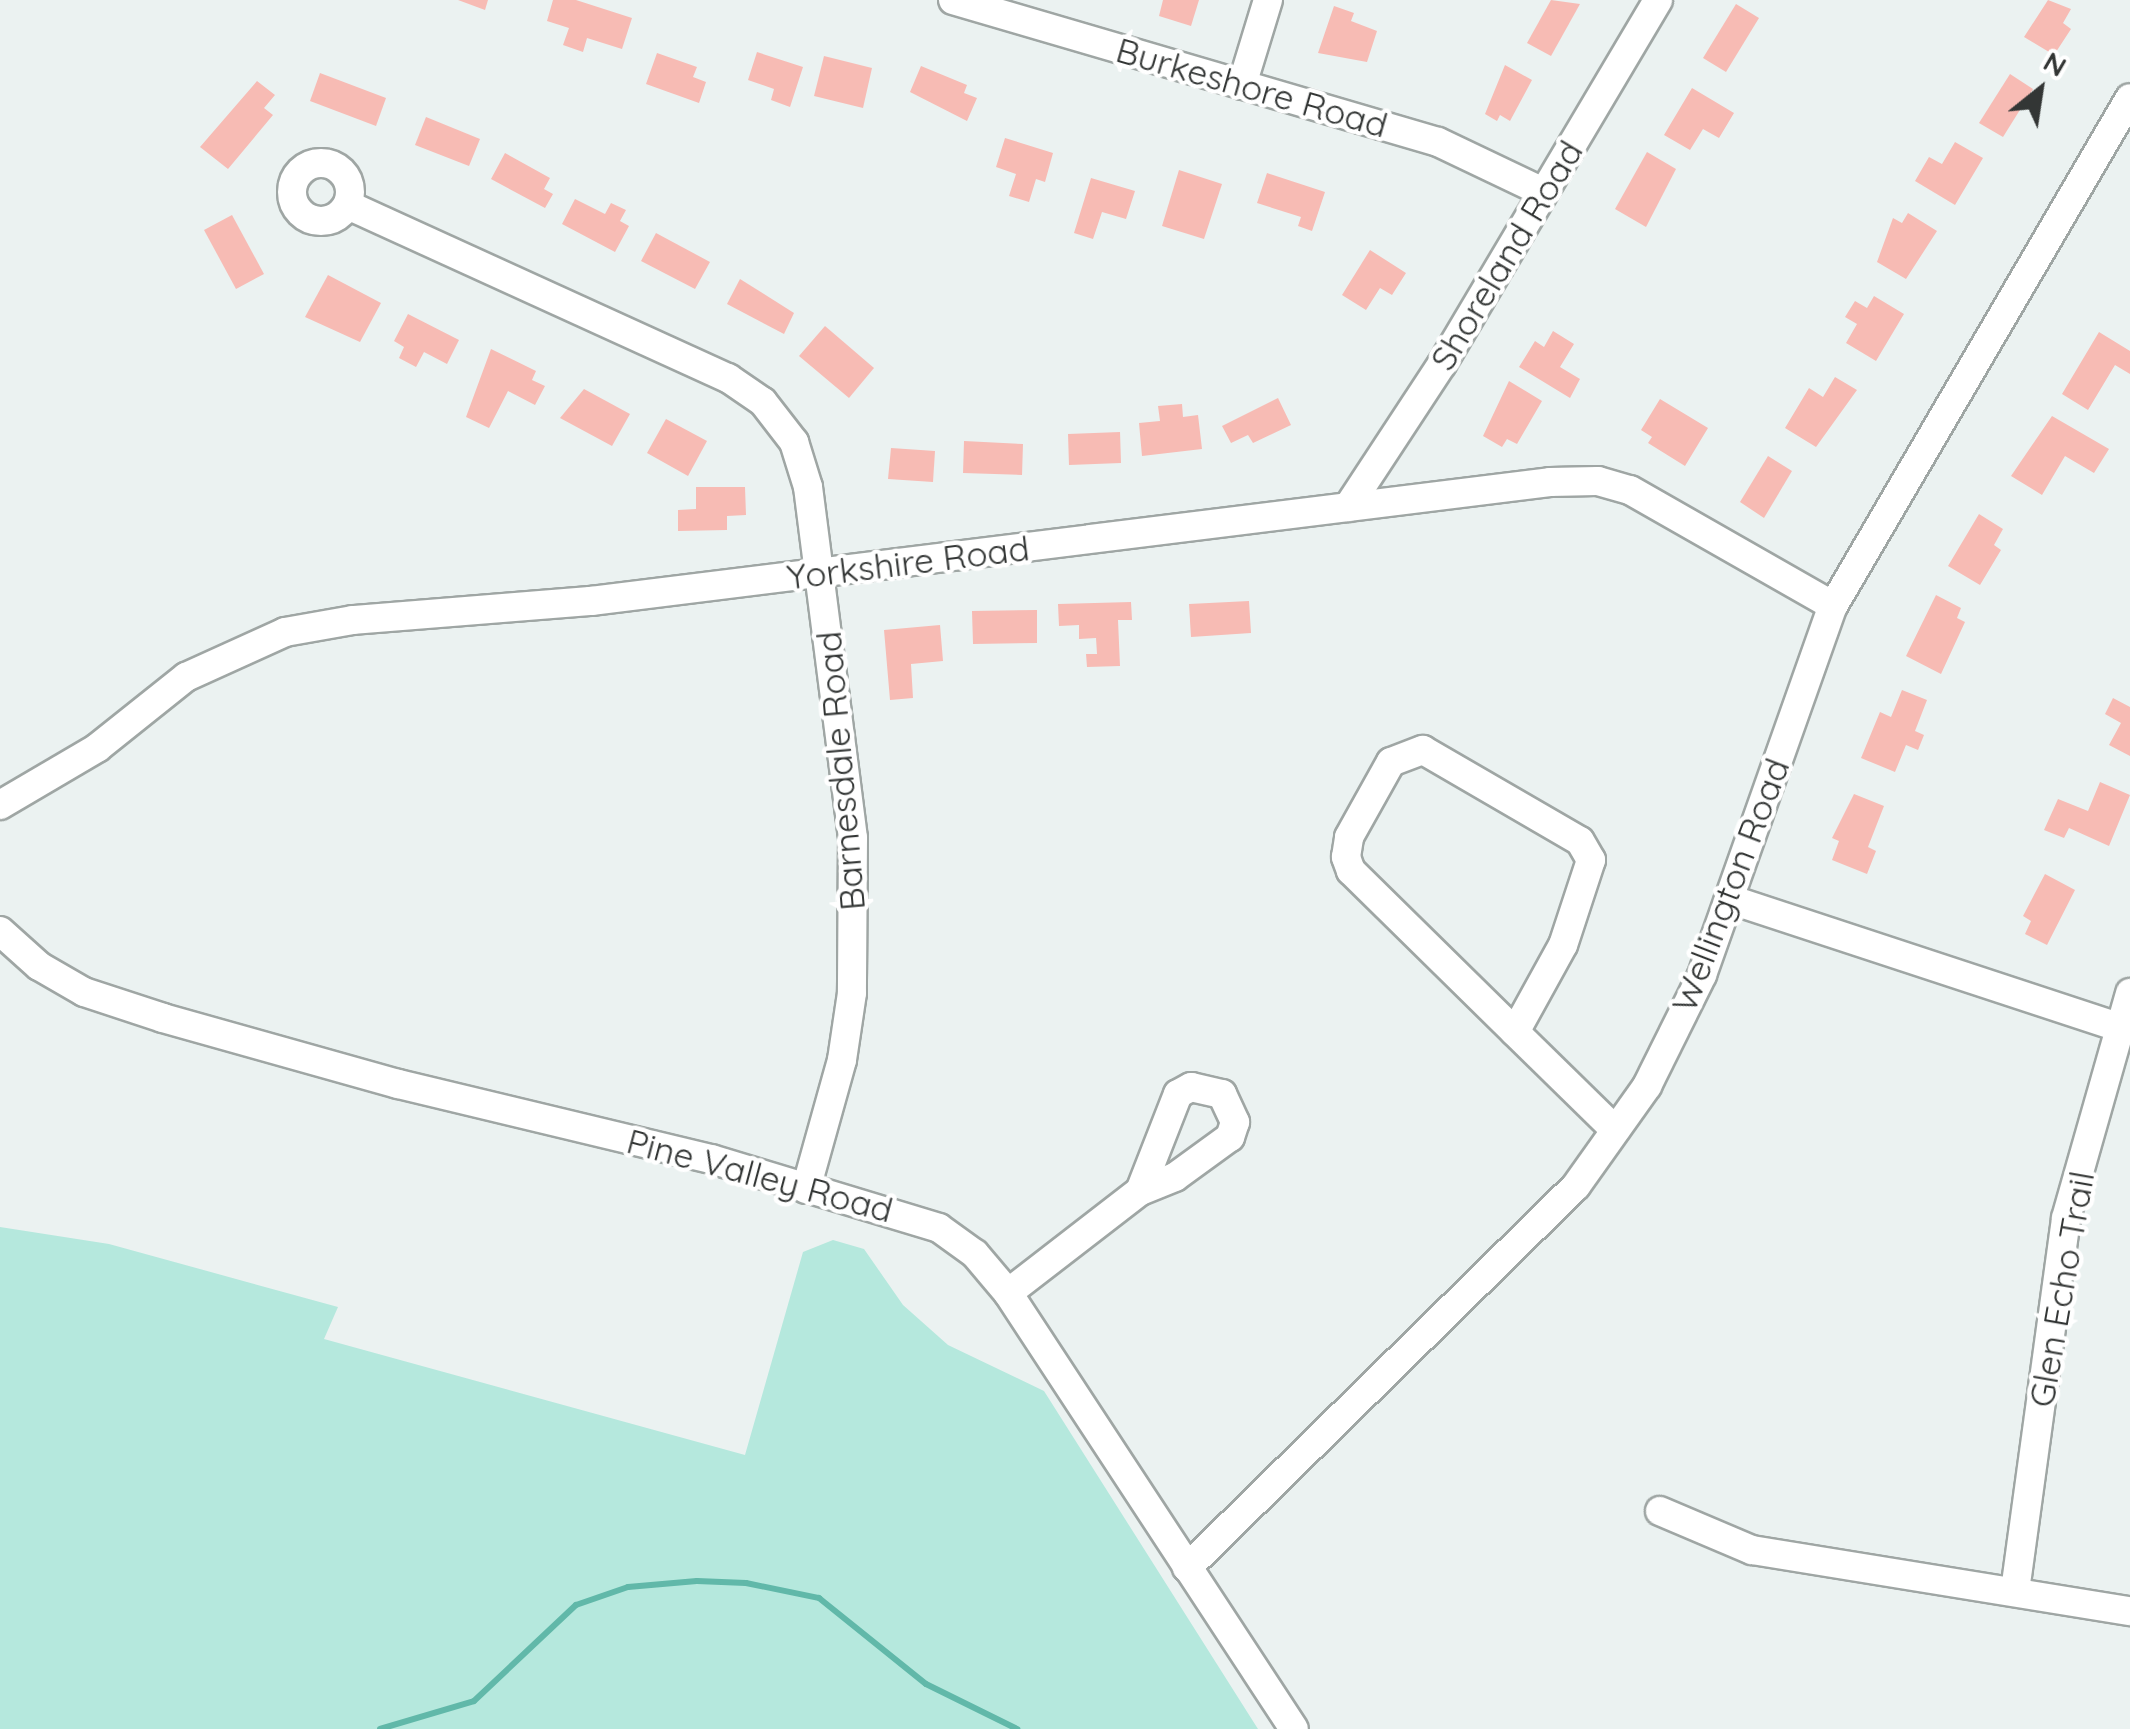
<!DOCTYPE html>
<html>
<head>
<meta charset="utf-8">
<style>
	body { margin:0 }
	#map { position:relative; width:2130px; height:1729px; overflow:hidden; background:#ebf2f1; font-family:Quicksand,sans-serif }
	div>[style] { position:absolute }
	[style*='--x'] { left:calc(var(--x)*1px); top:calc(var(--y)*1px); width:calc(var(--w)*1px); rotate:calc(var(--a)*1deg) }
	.green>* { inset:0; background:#b5e8dd }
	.stream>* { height:6px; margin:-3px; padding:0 3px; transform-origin:3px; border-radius:3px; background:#61b8a9 }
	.building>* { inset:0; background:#f7bbb4 }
	.roads { filter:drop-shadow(2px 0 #9fa6a4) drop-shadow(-2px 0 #9fa6a4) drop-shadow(0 2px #9fa6a4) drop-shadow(0 -2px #9fa6a4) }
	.minor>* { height:28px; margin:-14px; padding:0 14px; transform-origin:14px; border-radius:14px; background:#fff }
	.minor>.ring { margin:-14px; padding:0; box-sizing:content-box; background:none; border:28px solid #fff; border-radius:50% }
	span { translate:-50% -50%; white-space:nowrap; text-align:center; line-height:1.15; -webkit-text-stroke:9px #fff; paint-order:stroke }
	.street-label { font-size:35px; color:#333635 }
	.north { position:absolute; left:1990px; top:40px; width:100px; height:100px; -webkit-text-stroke:8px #fff; paint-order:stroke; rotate:30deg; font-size:28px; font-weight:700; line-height:40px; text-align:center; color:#333635 }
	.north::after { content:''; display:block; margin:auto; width:35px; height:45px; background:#333635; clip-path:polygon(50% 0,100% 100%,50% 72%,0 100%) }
</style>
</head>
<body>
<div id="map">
	<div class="green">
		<i style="clip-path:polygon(0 1227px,109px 1244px,338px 1307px,324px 1339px,745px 1455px,803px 1252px,833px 1240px,864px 1249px,903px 1305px,948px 1345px,1044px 1391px,1258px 1729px,0 1729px)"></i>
	</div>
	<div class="stream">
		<i style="--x:380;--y:1729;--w:98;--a:-16.6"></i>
		<i style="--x:474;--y:1701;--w:140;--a:-43.3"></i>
		<i style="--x:576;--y:1605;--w:55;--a:-19.1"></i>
		<i style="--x:628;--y:1587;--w:69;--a:-5"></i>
		<i style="--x:697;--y:1581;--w:49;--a:2.3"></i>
		<i style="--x:746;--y:1583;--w:75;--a:11.6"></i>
		<i style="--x:819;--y:1598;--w:137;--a:38.8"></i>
		<i style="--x:926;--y:1684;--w:102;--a:26.3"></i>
	</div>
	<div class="building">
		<i style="clip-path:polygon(458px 0,488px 0,485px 10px)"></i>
		<i style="clip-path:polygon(553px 0,576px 0,632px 18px,622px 49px,587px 38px,583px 52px,563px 45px,569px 28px,547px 21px)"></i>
		<i style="clip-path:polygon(1163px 0,1199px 0,1191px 26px,1159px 16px)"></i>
		<i style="clip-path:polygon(1551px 0,1580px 4px,1551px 56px,1527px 43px)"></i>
		<i style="clip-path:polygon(2048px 0,2071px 9px,2063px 23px,2071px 29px,2054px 55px,2024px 37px)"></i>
		<i style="clip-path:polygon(1736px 4px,1759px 18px,1726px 72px,1703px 58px)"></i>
		<i style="clip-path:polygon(1334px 6px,1354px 13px,1351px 21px,1377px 31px,1367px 62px,1318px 53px)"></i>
		<i style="clip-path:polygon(757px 52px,803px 67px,790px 107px,771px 100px,774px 89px,748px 80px)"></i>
		<i style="clip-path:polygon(657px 53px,697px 67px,693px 77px,706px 82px,699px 103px,646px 84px)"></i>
		<i style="clip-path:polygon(824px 56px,872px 68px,863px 108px,814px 96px)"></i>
		<i style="clip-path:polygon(1505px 65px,1532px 80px,1510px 121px,1500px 115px,1497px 121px,1485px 114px)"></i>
		<i style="clip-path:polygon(921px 66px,967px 85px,964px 93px,977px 98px,967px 121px,910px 92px)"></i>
		<i style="clip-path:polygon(320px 73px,386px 98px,376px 126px,310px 101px)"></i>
		<i style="clip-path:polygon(2010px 74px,2033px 89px,2003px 137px,1979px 123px)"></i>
		<i style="clip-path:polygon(257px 81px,275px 95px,264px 108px,273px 115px,228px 169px,200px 147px)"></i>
		<i style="clip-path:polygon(1692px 88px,1734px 113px,1719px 138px,1703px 129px,1690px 150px,1664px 135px)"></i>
		<i style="clip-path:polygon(426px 117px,480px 139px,469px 166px,415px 145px)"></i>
		<i style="clip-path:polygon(1005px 138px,1053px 153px,1045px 182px,1036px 179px,1029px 202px,1009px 196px,1016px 174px,996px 167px)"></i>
		<i style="clip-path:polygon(1955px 142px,1983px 158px,1955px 205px,1915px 181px,1929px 157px,1942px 164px)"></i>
		<i style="clip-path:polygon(1647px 152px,1676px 169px,1646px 227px,1615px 209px)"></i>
		<i style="clip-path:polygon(505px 153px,550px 178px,544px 189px,553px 194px,545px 208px,491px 179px)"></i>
		<i style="clip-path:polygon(1179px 170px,1222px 184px,1204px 239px,1162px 226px)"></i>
		<i style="clip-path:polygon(1267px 173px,1325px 192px,1312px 231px,1298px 226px,1301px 217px,1257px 203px)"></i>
		<i style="clip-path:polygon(1091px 178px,1135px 191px,1126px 219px,1102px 212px,1093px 239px,1074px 233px)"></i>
		<i style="clip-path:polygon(575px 199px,605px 214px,611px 203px,626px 210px,620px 221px,629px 226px,615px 252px,562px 224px)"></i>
		<i style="clip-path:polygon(1908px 213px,1937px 231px,1906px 279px,1877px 262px,1893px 218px,1902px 223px)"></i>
		<i style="clip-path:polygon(232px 215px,264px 274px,236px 289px,204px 230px)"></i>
		<i style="clip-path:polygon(656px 233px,710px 262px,695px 289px,641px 261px)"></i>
		<i style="clip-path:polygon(1370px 250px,1406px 273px,1392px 295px,1380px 288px,1366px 310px,1342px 295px)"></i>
		<i style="clip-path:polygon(328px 275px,381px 303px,360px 342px,305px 317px)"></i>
		<i style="clip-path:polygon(740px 279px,794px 313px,784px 334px,727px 304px)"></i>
		<i style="clip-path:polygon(1874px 296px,1904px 314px,1876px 361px,1846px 343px,1857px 324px,1845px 317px,1855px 301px,1867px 308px)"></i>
		<i style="clip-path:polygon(408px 314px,459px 340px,447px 364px,424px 352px,416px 367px,399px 358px,404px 347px,394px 341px)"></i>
		<i style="clip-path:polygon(825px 326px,874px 368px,849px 398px,799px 356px)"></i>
		<i style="clip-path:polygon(1553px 331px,1574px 344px,1560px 367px,1580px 379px,1570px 398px,1519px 367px,1535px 341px,1544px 347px)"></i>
		<i style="clip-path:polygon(2099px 332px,2130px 351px,2130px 374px,2115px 365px,2088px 410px,2062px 394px)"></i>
		<i style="clip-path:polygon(491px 349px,536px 371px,532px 380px,545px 386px,535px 405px,508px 391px,489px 428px,466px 417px)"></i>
		<i style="clip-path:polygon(1835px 377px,1857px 390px,1816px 447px,1785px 428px,1809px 388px,1823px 397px)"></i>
		<i style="clip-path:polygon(1509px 381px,1542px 401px,1517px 444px,1507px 439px,1502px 447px,1483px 436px)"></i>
		<i style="clip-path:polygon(584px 389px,630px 414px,612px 446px,560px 418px)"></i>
		<i style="clip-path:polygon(1278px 398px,1291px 425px,1253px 443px,1248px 435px,1231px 443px,1222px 426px)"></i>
		<i style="clip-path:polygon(1660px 399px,1708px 428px,1685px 466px,1648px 443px,1652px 437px,1641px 430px)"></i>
		<i style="clip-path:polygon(1182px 404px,1183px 417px,1198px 415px,1202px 449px,1142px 456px,1139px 423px,1160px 421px,1158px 406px)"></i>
		<i style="clip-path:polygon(2052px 416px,2109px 449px,2094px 473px,2065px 456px,2042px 495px,2011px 476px)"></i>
		<i style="clip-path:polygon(666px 419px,707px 441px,688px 476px,647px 453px)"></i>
		<i style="clip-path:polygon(1120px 432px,1121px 463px,1069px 465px,1068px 434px)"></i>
		<i style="clip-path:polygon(964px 441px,1023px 444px,1022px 475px,963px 473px)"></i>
		<i style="clip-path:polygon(891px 448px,935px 451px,933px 482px,888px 479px)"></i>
		<i style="clip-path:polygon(1768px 456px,1792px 471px,1764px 518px,1740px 502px)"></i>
		<i style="clip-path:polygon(696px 487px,745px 487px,746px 515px,727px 516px,727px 530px,678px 531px,678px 510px,696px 509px)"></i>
		<i style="clip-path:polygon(1979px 514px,2003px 529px,1994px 545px,2001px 550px,1980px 585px,1948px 566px)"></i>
		<i style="clip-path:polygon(1936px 595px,1961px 608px,1957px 618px,1965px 622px,1941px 674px,1906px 656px)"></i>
		<i style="clip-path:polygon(1249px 601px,1251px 633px,1191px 637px,1189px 604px)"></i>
		<i style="clip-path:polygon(1131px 602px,1132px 620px,1118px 620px,1120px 666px,1087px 667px,1086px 654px,1097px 654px,1096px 638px,1079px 639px,1079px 625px,1059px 626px,1058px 604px)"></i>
		<i style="clip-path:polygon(1037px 610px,1037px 643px,973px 644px,972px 611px)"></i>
		<i style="clip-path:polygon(940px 625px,943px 661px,911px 664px,913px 698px,890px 700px,884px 630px)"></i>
		<i style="clip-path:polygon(1902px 690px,1927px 700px,1915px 731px,1924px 735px,1918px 750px,1906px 745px,1895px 772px,1861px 758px,1880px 712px,1891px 717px)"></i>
		<i style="clip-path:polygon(2113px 698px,2130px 707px,2130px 756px,2109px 745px,2121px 723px,2105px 714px)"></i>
		<i style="clip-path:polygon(2100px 782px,2130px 795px,2109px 846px,2069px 828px,2064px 838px,2044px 830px,2058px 799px,2088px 811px)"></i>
		<i style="clip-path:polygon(1854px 794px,1884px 806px,1868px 847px,1876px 851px,1867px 874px,1832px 860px,1839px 841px,1832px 838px)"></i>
		<i style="clip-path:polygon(2045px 874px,2075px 890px,2047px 945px,2025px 934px,2031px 921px,2023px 916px)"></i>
	</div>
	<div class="roads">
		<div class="minor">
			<i style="--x:953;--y:0;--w:505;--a:16.32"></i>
			<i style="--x:1438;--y:142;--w:116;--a:25.5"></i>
			<i style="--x:1242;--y:85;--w:89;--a:-73"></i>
			<i class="ring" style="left:292px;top:163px;width:30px;height:30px"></i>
			<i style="--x:348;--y:205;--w:418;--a:24.5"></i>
			<i style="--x:728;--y:378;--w:42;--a:34.4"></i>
			<i style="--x:763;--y:402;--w:51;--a:52.2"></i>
			<i style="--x:794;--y:442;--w:47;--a:72.7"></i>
			<i style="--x:808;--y:487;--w:354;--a:82.7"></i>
			<i style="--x:853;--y:838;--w:155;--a:90.4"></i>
			<i style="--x:852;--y:993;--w:68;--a:98.5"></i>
			<i style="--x:842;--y:1060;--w:134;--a:105.6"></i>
			<i style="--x:1348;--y:507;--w:171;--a:-56.7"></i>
			<i style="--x:1442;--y:364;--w:423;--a:-59.3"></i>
			<i style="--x:1423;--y:750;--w:181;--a:30.1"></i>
			<i style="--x:1580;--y:841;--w:22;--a:60"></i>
			<i style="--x:1591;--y:860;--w:89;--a:108.2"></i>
			<i style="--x:1563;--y:945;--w:99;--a:118.9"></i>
			<i style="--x:1515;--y:1032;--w:230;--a:-135.5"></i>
			<i style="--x:1351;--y:871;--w:15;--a:-110"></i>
			<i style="--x:1346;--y:857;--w:20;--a:-81"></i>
			<i style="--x:1349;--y:837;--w:86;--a:-60.8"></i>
			<i style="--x:1391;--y:762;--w:34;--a:-21"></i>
			<i style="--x:0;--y:805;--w:113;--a:-30.4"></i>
			<i style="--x:97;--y:748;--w:114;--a:-38.6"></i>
			<i style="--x:186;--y:677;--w:109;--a:-24.4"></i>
			<i style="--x:285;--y:632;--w:69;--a:-10"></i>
			<i style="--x:353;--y:620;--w:239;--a:-4.6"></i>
			<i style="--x:591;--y:601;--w:966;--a:-7.07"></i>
			<i style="--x:1550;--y:482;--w:48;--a:-1.2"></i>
			<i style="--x:1598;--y:481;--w:33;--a:16"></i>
			<i style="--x:1630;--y:490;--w:234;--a:29.7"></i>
			<i style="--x:1729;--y:899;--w:410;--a:18.2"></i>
			<i style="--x:0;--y:931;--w:52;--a:41.9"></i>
			<i style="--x:39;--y:966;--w:52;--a:30"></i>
			<i style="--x:84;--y:992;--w:83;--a:18.2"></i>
			<i style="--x:163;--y:1018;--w:244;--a:15.7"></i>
			<i style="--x:398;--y:1084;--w:322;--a:13.5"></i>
			<i style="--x:711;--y:1159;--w:238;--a:16.8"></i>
			<i style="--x:939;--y:1228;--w:44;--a:35.8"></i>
			<i style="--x:975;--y:1254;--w:51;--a:49.8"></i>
			<i style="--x:1008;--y:1293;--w:521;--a:56.74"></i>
			<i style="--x:1515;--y:1032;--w:140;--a:44.4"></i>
			<i style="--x:1008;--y:1293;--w:167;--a:-37.7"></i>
			<i style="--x:1140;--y:1191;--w:104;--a:-68.6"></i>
			<i style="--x:1178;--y:1094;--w:15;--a:-28"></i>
			<i style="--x:1191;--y:1087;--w:32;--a:13"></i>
			<i style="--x:1222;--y:1094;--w:31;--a:65"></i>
			<i style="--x:1235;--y:1122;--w:16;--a:108"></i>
			<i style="--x:1230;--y:1137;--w:68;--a:144"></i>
			<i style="--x:1175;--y:1177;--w:38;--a:158"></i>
			<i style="--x:1660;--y:1511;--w:100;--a:23"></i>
			<i style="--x:1752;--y:1550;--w:383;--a:9.2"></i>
			<i style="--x:1187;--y:1568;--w:545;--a:-44.48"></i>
			<i style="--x:1576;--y:1186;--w:123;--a:-54.6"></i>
			<i style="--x:1647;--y:1086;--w:124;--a:-63.6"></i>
			<i style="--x:1702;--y:975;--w:392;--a:-70.5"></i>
			<i style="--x:1833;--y:606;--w:588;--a:-59.69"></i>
			<i style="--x:2015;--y:1591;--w:376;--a:-82.2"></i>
			<i style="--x:2066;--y:1218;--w:234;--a:-74.1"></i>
		</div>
	</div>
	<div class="street-label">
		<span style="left:1252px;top:87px;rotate:16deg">Burkeshore Road</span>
		<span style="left:1506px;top:255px;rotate:-59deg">Shoreland Road</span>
		<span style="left:908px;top:562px;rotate:-7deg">Yorkshire Road</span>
		<span style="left:840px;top:771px;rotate:-95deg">Barnesdale Road</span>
		<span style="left:1730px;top:885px;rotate:-69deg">Wellington Road</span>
		<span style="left:760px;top:1175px;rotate:15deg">Pine Valley Road</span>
		<span style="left:2061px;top:1289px;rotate:-80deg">Glen Echo Trail</span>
	</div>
	<div class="north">N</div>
</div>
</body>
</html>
